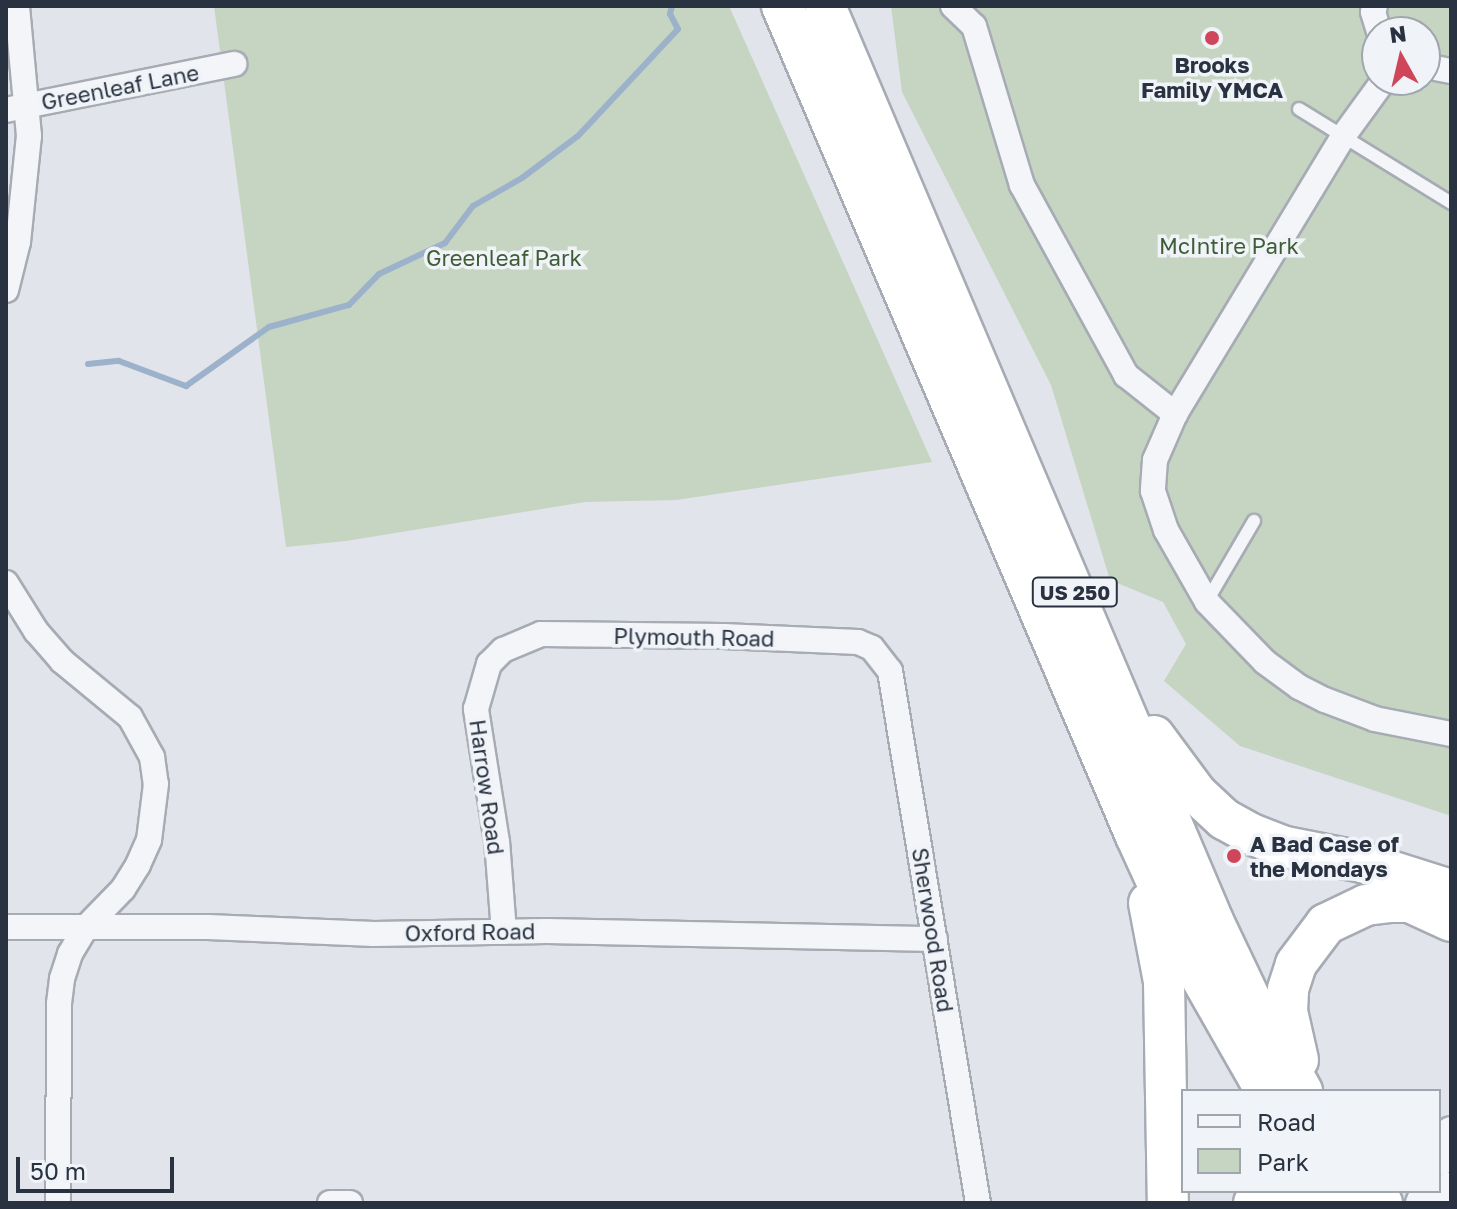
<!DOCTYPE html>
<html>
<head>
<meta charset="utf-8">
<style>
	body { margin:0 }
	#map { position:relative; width:1457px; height:1209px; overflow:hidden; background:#e1e4ea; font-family:"Golos Text",sans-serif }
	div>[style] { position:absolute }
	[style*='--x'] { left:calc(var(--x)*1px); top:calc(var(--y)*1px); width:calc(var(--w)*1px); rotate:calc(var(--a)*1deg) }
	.green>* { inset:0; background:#c6d4c2 }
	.stream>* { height:6px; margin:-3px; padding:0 3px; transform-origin:3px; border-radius:3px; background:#9cb2ca }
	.roads { filter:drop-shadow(2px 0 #a6abb4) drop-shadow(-2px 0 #a6abb4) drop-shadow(0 2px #a6abb4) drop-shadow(0 -2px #a6abb4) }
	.service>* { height:12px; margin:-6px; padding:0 6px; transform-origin:6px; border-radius:6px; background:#f4f5f8 }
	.minor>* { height:24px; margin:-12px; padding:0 12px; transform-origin:12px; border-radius:12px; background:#f4f5f8 }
	.tertiary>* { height:30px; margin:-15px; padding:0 15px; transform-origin:15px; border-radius:15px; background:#f4f5f8 }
	.trunk>* { height:40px; margin:-20px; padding:0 20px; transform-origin:20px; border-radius:20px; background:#fff }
	.dots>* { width:22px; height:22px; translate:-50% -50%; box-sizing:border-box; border:4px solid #f0f3f7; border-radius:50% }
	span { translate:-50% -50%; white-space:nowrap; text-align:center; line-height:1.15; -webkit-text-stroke:7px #f0f3f7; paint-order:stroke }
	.shield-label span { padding:2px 6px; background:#f0f3f7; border:2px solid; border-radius:6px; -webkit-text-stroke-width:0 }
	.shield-label { font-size:20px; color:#293241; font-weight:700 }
	.poi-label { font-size:22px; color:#293241; font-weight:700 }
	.left { translate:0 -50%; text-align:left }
	.street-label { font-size:22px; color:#293241 }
	.park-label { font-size:22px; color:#3e5d36 }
	.frame { position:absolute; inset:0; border:8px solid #293241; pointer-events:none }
	.legend { position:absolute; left:1181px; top:1089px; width:260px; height:104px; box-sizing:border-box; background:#f0f3f7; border:2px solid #a0a6ae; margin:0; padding:10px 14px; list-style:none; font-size:24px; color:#293241 }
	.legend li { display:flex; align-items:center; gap:16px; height:40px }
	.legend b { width:40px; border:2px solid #a0a6ae }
	.north { position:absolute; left:1361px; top:16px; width:80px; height:80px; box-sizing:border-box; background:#f0f3f7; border:2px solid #a0a6ae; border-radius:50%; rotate:352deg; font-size:22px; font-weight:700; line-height:32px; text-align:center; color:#293241 }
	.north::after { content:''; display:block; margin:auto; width:28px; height:36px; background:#cf465a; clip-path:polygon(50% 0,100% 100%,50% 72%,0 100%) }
	.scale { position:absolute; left:16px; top:1157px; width:158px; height:36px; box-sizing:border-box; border:4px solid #293241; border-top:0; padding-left:10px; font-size:24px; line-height:28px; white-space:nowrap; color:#293241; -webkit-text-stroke:6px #f0f3f7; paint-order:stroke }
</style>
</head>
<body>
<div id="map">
	<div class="green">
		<i style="clip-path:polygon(214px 6px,729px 6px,932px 462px,676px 500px,585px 502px,346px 541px,286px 547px)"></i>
		<i style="clip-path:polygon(evenodd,891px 6px,1451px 6px,1451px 816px,1240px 746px,1164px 681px,1186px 644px,1163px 602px,1110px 580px,1051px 385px,902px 92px,891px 6px,1377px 32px,1425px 32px,1425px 80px,1377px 80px,1377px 32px)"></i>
	</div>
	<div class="stream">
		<i style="--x:88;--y:364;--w:31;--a:-6"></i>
		<i style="--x:119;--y:361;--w:72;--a:20.5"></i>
		<i style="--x:186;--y:386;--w:102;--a:-35.4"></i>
		<i style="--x:269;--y:327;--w:83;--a:-15.4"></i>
		<i style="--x:349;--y:305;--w:43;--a:-45.9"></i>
		<i style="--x:379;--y:274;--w:73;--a:-25.2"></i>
		<i style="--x:445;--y:243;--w:46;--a:-52.9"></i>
		<i style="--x:473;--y:206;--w:56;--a:-29.7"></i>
		<i style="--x:522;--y:178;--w:70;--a:-36.9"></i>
		<i style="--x:578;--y:136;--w:146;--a:-46.9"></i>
		<i style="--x:678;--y:29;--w:17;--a:-118"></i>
		<i style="--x:670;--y:14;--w:8;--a:-76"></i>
	</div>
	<div class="roads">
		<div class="service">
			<i style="--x:1299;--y:109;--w:179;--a:31.7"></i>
			<i style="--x:1207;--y:601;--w:93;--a:-59.6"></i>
		</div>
		<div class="minor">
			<i style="--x:953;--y:6;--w:29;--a:44"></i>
			<i style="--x:974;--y:26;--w:166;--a:73.2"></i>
			<i style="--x:1022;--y:185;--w:217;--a:61.3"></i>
			<i style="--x:1126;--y:375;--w:63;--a:38.5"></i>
			<i style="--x:1375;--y:6;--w:6;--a:108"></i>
			<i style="--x:1373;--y:12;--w:21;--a:73"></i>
			<i style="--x:1425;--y:66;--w:26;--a:11"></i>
			<i style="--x:1384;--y:80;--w:68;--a:126"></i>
			<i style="--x:1344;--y:135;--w:326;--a:121.2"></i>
			<i style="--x:1175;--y:414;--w:50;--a:113.5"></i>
			<i style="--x:1155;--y:460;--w:31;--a:94"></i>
			<i style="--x:1153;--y:491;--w:41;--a:71.6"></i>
			<i style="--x:1166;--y:530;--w:83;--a:60.3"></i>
			<i style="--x:1207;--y:602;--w:83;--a:46"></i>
			<i style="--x:1265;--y:662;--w:42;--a:36.3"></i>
			<i style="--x:1299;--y:687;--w:29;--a:27"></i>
			<i style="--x:1325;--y:700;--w:53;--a:20.8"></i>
			<i style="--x:1375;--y:719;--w:77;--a:11.2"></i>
			<i style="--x:6;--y:110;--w:233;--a:-11.4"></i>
			<i style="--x:6;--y:290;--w:49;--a:-76"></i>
			<i style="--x:18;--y:242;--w:107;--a:-84.1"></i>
			<i style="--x:29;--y:136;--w:131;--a:-95.3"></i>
			<i style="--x:6;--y:583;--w:57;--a:58"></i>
			<i style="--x:36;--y:631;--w:40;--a:49"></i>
			<i style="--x:62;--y:661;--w:88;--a:39.5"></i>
			<i style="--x:130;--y:717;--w:46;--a:61.2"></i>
			<i style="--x:152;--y:757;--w:27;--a:82"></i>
			<i style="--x:156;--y:784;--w:56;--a:97.1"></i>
			<i style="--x:149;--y:840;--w:27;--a:114"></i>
			<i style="--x:138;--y:865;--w:28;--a:122"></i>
			<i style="--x:123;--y:889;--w:53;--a:134.2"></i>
			<i style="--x:86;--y:927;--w:31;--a:121"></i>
			<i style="--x:70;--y:954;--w:26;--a:108"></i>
			<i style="--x:62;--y:979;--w:25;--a:97"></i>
			<i style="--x:59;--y:1004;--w:199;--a:90.3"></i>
			<i style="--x:6;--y:927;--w:202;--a:0"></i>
			<i style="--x:208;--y:927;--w:166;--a:2.4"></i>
			<i style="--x:374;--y:934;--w:173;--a:-1"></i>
			<i style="--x:547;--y:931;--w:388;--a:1.2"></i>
			<i style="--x:504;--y:932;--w:90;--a:-94.4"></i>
			<i style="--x:497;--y:842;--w:135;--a:-99"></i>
			<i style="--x:476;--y:709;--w:47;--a:-73.9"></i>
			<i style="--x:489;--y:664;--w:20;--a:-45"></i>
			<i style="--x:503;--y:650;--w:41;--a:-22.8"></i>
			<i style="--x:541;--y:634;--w:182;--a:0.6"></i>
			<i style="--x:723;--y:636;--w:135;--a:2.5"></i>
			<i style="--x:858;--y:642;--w:15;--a:23"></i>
			<i style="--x:872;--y:648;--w:29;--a:52"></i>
			<i style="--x:890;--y:671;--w:539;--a:80.61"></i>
			<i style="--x:330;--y:1203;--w:20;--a:0"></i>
		</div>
		<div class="tertiary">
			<i style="--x:1439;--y:1161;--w:31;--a:-68"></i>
			<i style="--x:1421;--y:1203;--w:13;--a:-67"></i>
			<i style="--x:1444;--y:1203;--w:17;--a:-66"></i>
		</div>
		<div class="trunk">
			<i style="--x:782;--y:6;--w:902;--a:66.9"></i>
			<i style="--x:1136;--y:836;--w:149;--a:65.5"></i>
			<i style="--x:1198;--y:972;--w:137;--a:60.3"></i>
			<i style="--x:825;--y:6;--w:994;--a:67.02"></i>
			<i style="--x:1213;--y:921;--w:86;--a:64.6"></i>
			<i style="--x:1250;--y:999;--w:106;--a:60.5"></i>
			<i style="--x:1154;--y:736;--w:72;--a:53.4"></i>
			<i style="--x:1197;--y:794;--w:37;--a:43"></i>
			<i style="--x:1224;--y:819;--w:31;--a:29"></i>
			<i style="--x:1251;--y:834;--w:36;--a:21"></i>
			<i style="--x:1285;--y:847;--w:78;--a:11"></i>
			<i style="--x:1362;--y:862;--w:93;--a:17.5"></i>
			<i style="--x:1149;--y:903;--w:80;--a:79.2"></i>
			<i style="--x:1164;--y:982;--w:221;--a:89"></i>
			<i style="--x:1298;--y:1060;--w:50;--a:-102.7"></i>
			<i style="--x:1287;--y:1011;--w:22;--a:-87"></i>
			<i style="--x:1288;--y:989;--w:26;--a:-72"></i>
			<i style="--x:1296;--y:964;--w:50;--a:-53.1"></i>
			<i style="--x:1326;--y:924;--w:44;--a:-25.4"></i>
			<i style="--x:1366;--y:905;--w:25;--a:-7"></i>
			<i style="--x:1391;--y:902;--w:19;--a:0"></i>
			<i style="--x:1410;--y:902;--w:45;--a:24.9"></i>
			<i style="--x:1335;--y:1191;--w:15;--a:53"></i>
			<i style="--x:1373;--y:1191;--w:15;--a:53"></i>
			<i style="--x:1254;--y:1203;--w:37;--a:-6"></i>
			<i style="--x:1291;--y:1199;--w:18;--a:13"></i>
		</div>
	</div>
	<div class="dots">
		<i style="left:1212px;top:38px;background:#cf465a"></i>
		<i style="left:1234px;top:856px;background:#cf465a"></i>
	</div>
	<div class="shield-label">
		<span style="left:1075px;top:592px">US 250</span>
	</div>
	<div class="poi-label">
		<span style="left:1212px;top:77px">Brooks<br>Family YMCA</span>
		<span class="left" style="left:1250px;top:856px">A Bad Case of<br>the Mondays</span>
	</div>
	<div class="street-label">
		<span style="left:120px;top:87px;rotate:-11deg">Greenleaf Lane</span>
		<span style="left:694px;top:637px;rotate:1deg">Plymouth Road</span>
		<span style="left:487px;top:787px;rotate:82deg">Harrow Road</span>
		<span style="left:933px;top:930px;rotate:81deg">Sherwood Road</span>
		<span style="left:470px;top:932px;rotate:-1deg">Oxford Road</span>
	</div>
	<div class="park-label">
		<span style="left:1229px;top:246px">McIntire Park</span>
		<span style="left:504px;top:258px">Greenleaf Park</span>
	</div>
	<div class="frame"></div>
	<ul class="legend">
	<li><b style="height:10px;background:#f4f5f8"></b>Road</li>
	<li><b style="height:22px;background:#c6d4c2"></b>Park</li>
	</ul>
	<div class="north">N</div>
	<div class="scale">50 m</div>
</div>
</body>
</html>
